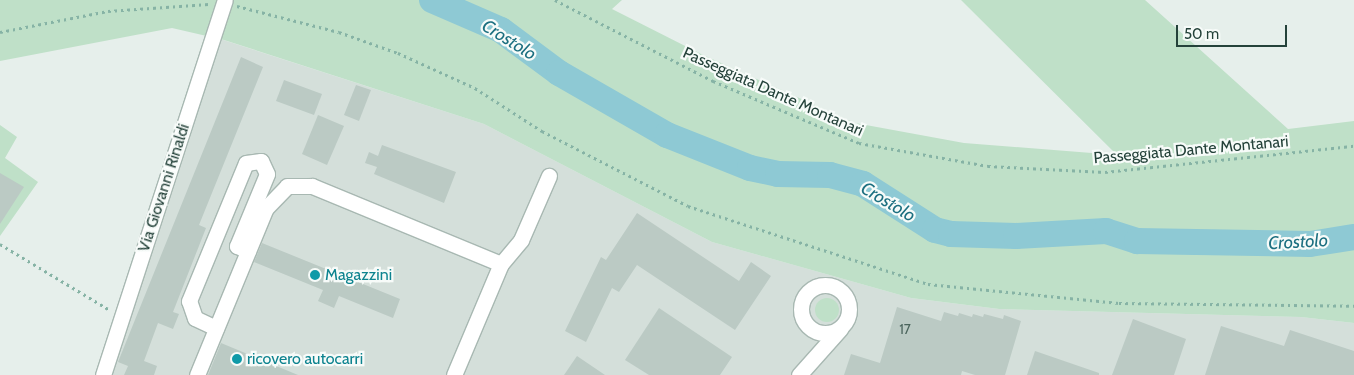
<!DOCTYPE html>
<html>
<head>
<meta charset="utf-8">
<style>
	body { margin:0 }
	#map { position:relative; width:1354px; height:375px; overflow:hidden; background:#e6efeb; font-family:Cabin,sans-serif }
	div>[style] { position:absolute }
	[style*='--x'] { left:calc(var(--x)*1px); top:calc(var(--y)*1px); width:calc(var(--w)*1px); rotate:calc(var(--a)*1deg) }
	.built>* { inset:0; background:#d4dfda }
	.green>* { inset:0; background:#bfe0c8 }
	.round { border-radius:50% }
	.river>* { height:26px; margin:-13px; padding:0 13px; transform-origin:13px; border-radius:13px; background:#8ec9d4 }
	.building>* { inset:0; background:#bbcac4 }
	.path>* { height:2.5px; margin-top:-1.25px; transform-origin:0; background:repeating-linear-gradient(90deg,#86b3a5 0 2.5px,transparent 0 6.5px) }
	.roads { filter:drop-shadow(1px 0 #a8b8b2) drop-shadow(-1px 0 #a8b8b2) drop-shadow(0 1px #a8b8b2) drop-shadow(0 -1px #a8b8b2) }
	.minor>* { height:15px; margin:-7.5px; padding:0 7.5px; transform-origin:7.5px; border-radius:7.5px; background:#fff }
	.minor>.ring { margin:-7.5px; padding:0; box-sizing:content-box; background:none; border:15px solid #fff; border-radius:50% }
	.dots>* { width:14px; height:14px; translate:-50% -50%; box-sizing:border-box; border:2px solid #f7fbf9; border-radius:50% }
	span { translate:-50% -50%; white-space:nowrap; text-align:center; line-height:1.15; -webkit-text-stroke:4.5px #f7fbf9; paint-order:stroke }
	.number-label { font-size:14px; color:#4a645c }
	.number-label span { -webkit-text-stroke-width:0 }
	.street-label { font-size:16px; color:#24423a }
	.culture-label { font-size:16px; color:#0d838f }
	.left { translate:0 -50%; text-align:left }
	.water-label { font-size:18px; color:#1c6f80; font-style:italic }
	.scale { position:absolute; left:1176px; top:25px; width:111px; height:22px; box-sizing:border-box; border:2px solid #24423a; border-top:0; padding-left:6px; font-size:15px; line-height:18px; white-space:nowrap; color:#24423a; -webkit-text-stroke:4px #f7fbf9; paint-order:stroke }
</style>
</head>
<body>
<div id="map">
	<div class="built">
		<i style="clip-path:polygon(214px 37px,484px 124px,712px 242px,911px 298px,999px 309px,1301px 317px,1354px 323px,1354px 375px,103px 375px)"></i>
	</div>
	<div class="green">
		<i style="clip-path:polygon(0 0,622px 0,612px 9px,701px 54px,855px 123px,964px 143px,1117px 155px,961px 0,1145px 0,1288px 129px,1354px 121px,1354px 323px,1301px 317px,999px 309px,911px 298px,712px 242px,484px 124px,224px 40px,172px 28px,0 61px)"></i>
		<i style="clip-path:polygon(0 125px,17px 137px,5px 158px,38px 182px,0 236px)"></i>
		<i class="round" style="left:815px;top:298px;width:24px;height:24px"></i>
	</div>
	<div class="river">
		<i style="--x:432;--y:0;--w:75;--a:23.5"></i>
		<i style="--x:501;--y:30;--w:72;--a:36.6"></i>
		<i style="--x:559;--y:73;--w:125;--a:29.9"></i>
		<i style="--x:667;--y:135;--w:89;--a:21.7"></i>
		<i style="--x:750;--y:168;--w:29;--a:12"></i>
		<i style="--x:778;--y:174;--w:52;--a:1.1"></i>
		<i style="--x:830;--y:175;--w:34;--a:15"></i>
		<i style="--x:863;--y:184;--w:85;--a:32.6"></i>
		<i style="--x:935;--y:230;--w:16;--a:14"></i>
		<i style="--x:951;--y:234;--w:65;--a:1.8"></i>
		<i style="--x:1016;--y:236;--w:90;--a:-3.2"></i>
		<i style="--x:1106;--y:231;--w:33;--a:18"></i>
		<i style="--x:1137;--y:241;--w:173;--a:1"></i>
		<i style="--x:1310;--y:244;--w:45;--a:-9"></i>
	</div>
	<div class="building">
		<i style="clip-path:polygon(241px 57px,263px 67px,199px 225px,206px 228px,173px 312px,179px 314px,173px 329px,158px 323px,144px 361px,157px 366px,154px 375px,124px 375px,128px 366px,118px 362px)"></i>
		<i style="clip-path:polygon(284px 80px,322px 94px,314px 115px,276px 101px)"></i>
		<i style="clip-path:polygon(356px 85px,371px 90px,359px 121px,344px 115px)"></i>
		<i style="clip-path:polygon(318px 115px,344px 126px,327px 165px,302px 154px)"></i>
		<i style="clip-path:polygon(382px 145px,456px 172px,444px 203px,374px 174px,377px 167px,365px 163px,369px 152px,378px 156px)"></i>
		<i style="clip-path:polygon(0 173px,24px 187px,0 224px)"></i>
		<i style="clip-path:polygon(637px 213px,739px 281px,751px 262px,771px 276px,735px 330px,637px 265px,619px 292px,612px 288px,586px 342px,565px 331px,601px 257px,606px 260px)"></i>
		<i style="clip-path:polygon(262px 243px,400px 299px,393px 318px,339px 296px,334px 308px,318px 301px,323px 290px,254px 262px)"></i>
		<i style="clip-path:polygon(897px 307px,941px 321px,944px 312px,958px 316px,959px 313px,972px 317px,973px 314px,983px 317px,984px 314px,1003px 319px,1004px 315px,1021px 321px,1005px 375px,975px 375px,962px 371px,961px 375px,844px 375px,851px 354px,880px 363px)"></i>
		<i style="clip-path:polygon(659px 308px,732px 357px,720px 375px,649px 375px,625px 360px)"></i>
		<i style="clip-path:polygon(1133px 319px,1186px 339px,1174px 375px,1112px 375px)"></i>
		<i style="clip-path:polygon(1221px 326px,1284px 346px,1290px 330px,1354px 351px,1354px 375px,1205px 375px)"></i>
		<i style="clip-path:polygon(221px 343px,298px 375px,208px 375px)"></i>
		<i style="clip-path:polygon(1035px 351px,1099px 373px,1099px 375px,1027px 375px)"></i>
		<i style="clip-path:polygon(577px 356px,605px 375px,564px 375px)"></i>
	</div>
	<div class="path">
		<i style="--x:555;--y:0;--w:178;--a:27.1"></i>
		<i style="--x:713;--y:81;--w:159;--a:23"></i>
		<i style="--x:859;--y:143;--w:131;--a:10.1"></i>
		<i style="--x:988;--y:166;--w:117;--a:2.9"></i>
		<i style="--x:1105;--y:172;--w:250;--a:-6"></i>
		<i style="--x:237;--y:6;--w:105;--a:14.3"></i>
		<i style="--x:339;--y:32;--w:63;--a:19.6"></i>
		<i style="--x:398;--y:53;--w:85;--a:24.4"></i>
		<i style="--x:475;--y:88;--w:80;--a:32.7"></i>
		<i style="--x:542;--y:131;--w:164;--a:27.2"></i>
		<i style="--x:688;--y:206;--w:252;--a:18"></i>
		<i style="--x:928;--y:284;--w:192;--a:5.7"></i>
		<i style="--x:1119;--y:303;--w:235;--a:0.7"></i>
		<i style="--x:0;--y:32;--w:110;--a:-11"></i>
		<i style="--x:108;--y:11;--w:101;--a:-4"></i>
		<i style="--x:0;--y:244;--w:128;--a:31"></i>
	</div>
	<div class="roads">
		<div class="minor">
			<i class="ring" style="left:801px;top:285px;width:33px;height:33px"></i>
			<i style="--x:216;--y:328;--w:23;--a:-155"></i>
			<i style="--x:195;--y:318;--w:18;--a:-109"></i>
			<i style="--x:189;--y:301;--w:149;--a:-67.6"></i>
			<i style="--x:246;--y:163;--w:15;--a:-8"></i>
			<i style="--x:261;--y:161;--w:14;--a:65"></i>
			<i style="--x:267;--y:174;--w:78;--a:112.6"></i>
			<i style="--x:237;--y:246;--w:12;--a:24"></i>
			<i style="--x:103;--y:375;--w:394;--a:-72"></i>
			<i style="--x:197;--y:375;--w:181;--a:-67.6"></i>
			<i style="--x:266;--y:208;--w:30;--a:-46"></i>
			<i style="--x:287;--y:186;--w:25;--a:0"></i>
			<i style="--x:312;--y:186;--w:204;--a:22.4"></i>
			<i style="--x:454;--y:375;--w:121;--a:-67.1"></i>
			<i style="--x:501;--y:264;--w:31;--a:-50"></i>
			<i style="--x:521;--y:240;--w:70;--a:-66.4"></i>
			<i style="--x:799;--y:375;--w:62;--a:-48.3"></i>
		</div>
	</div>
	<div class="dots">
		<i style="left:315px;top:275px;background:#0f9aa8"></i>
		<i style="left:237px;top:359px;background:#0f9aa8"></i>
	</div>
	<div class="number-label">
		<span style="left:905px;top:329px">17</span>
	</div>
	<div class="street-label">
		<span style="left:773px;top:92px;rotate:24deg">Passeggiata Dante Montanari</span>
		<span style="left:1191px;top:150px;rotate:-5deg">Passeggiata Dante Montanari</span>
		<span style="left:164px;top:188px;rotate:-72deg">Via Giovanni Rinaldi</span>
	</div>
	<div class="culture-label">
		<span class="left" style="left:325px;top:275px">Magazzini</span>
		<span class="left" style="left:247px;top:359px">ricovero autocarri</span>
	</div>
	<div class="water-label">
		<span style="left:509px;top:40px;rotate:32deg">Crostolo</span>
		<span style="left:888px;top:202px;rotate:31deg">Crostolo</span>
		<span style="left:1298px;top:242px;rotate:-3deg">Crostolo</span>
	</div>
	<div class="scale">50 m</div>
</div>
</body>
</html>
